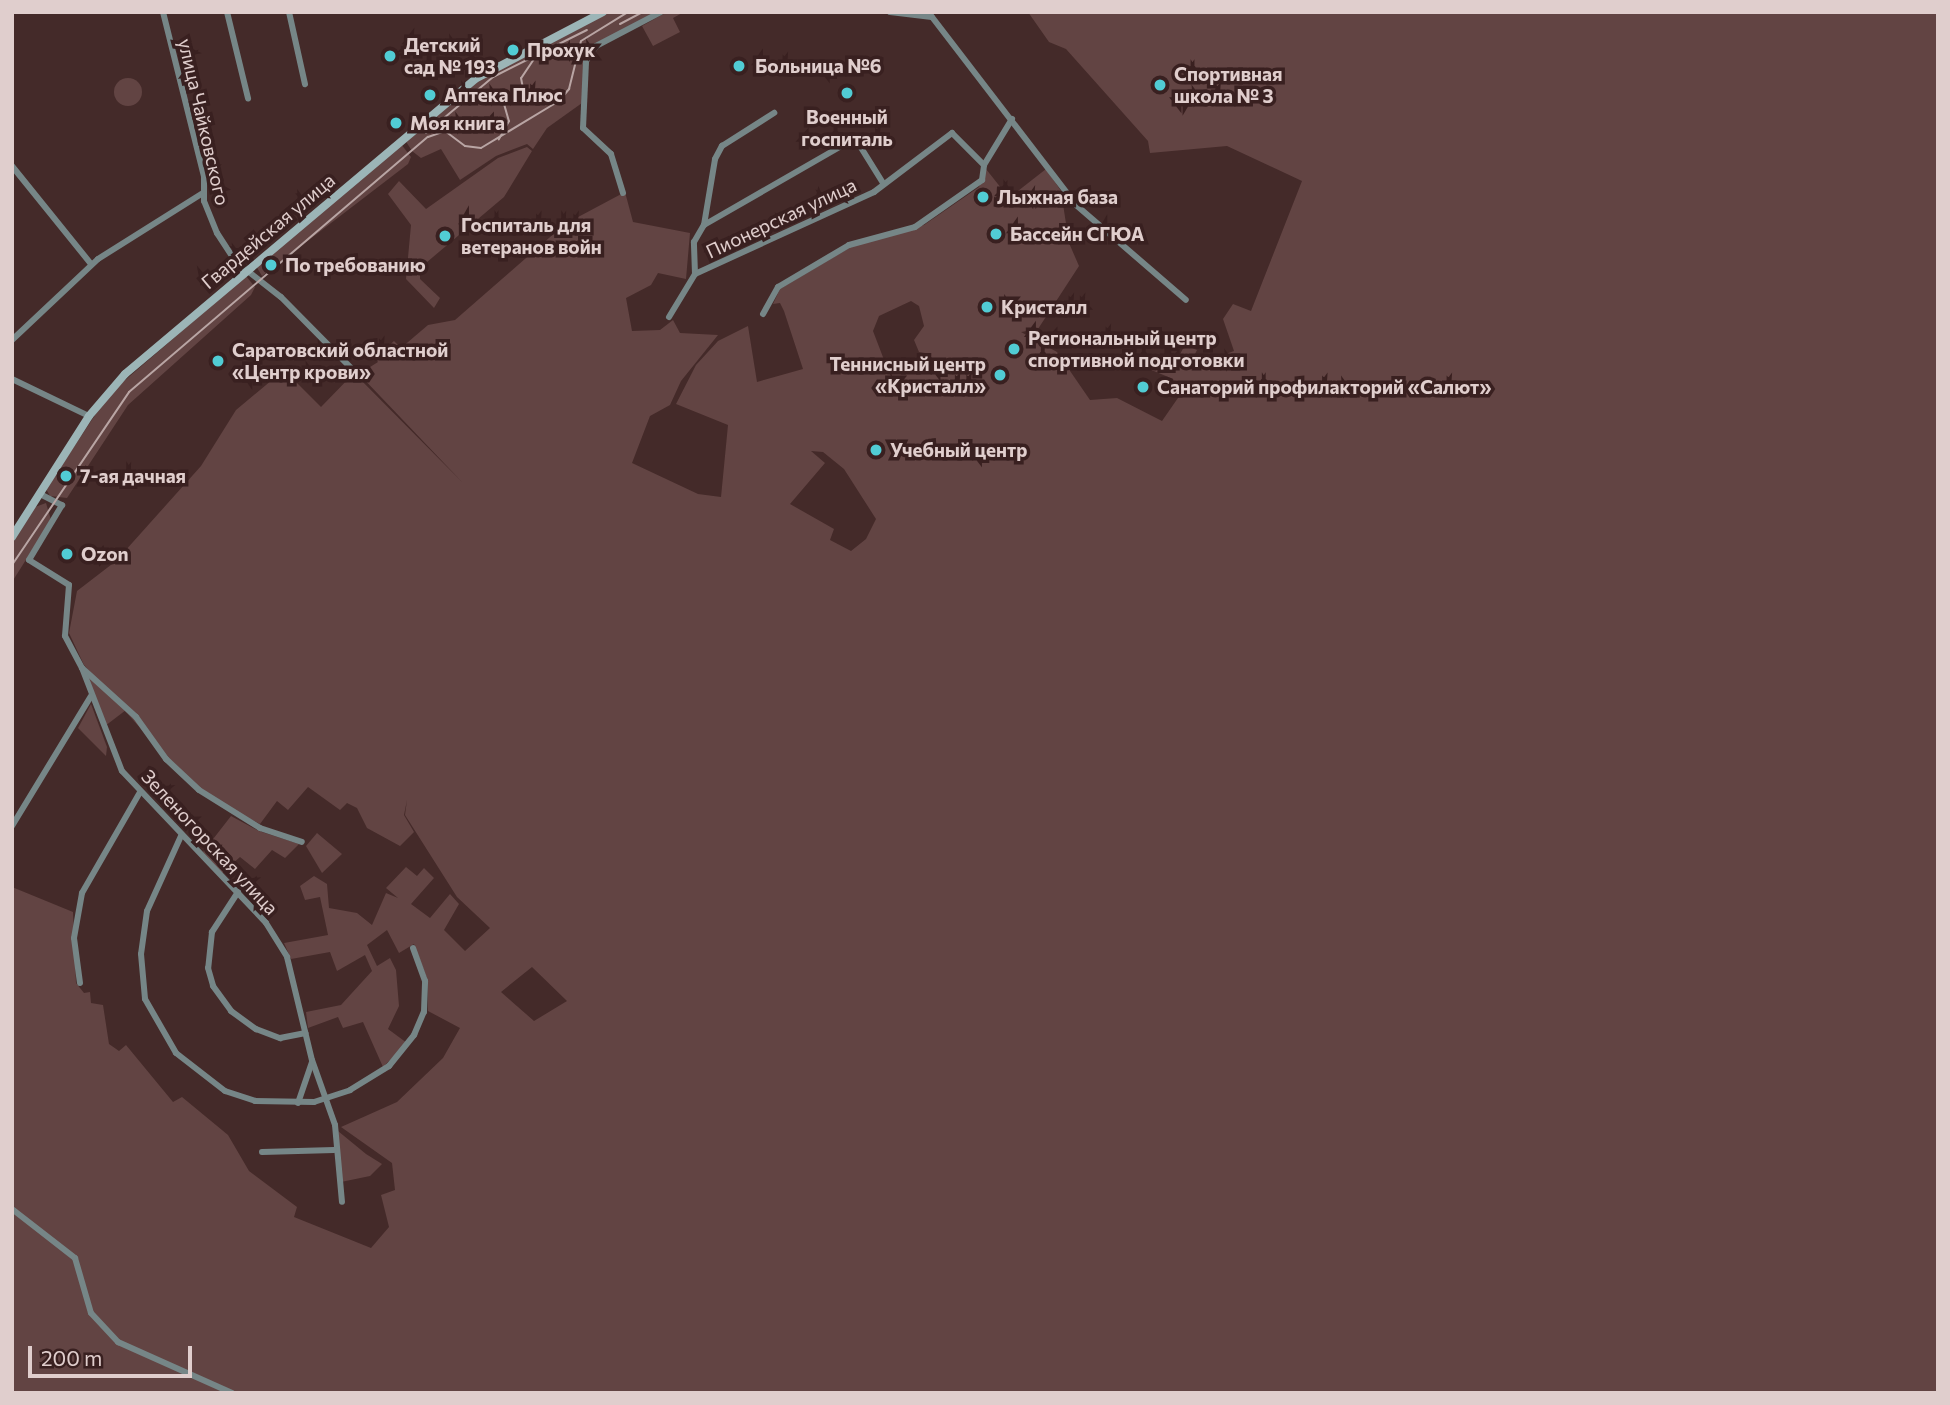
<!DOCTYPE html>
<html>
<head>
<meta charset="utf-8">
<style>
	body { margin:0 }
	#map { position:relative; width:1950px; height:1405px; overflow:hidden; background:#442a29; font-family:Commissioner,sans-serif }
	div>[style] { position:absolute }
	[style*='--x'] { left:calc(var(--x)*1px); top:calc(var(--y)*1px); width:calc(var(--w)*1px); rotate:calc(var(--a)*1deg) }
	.green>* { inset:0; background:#624443 }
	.round { border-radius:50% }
	.street>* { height:6px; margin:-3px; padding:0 3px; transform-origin:3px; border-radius:3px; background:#768687 }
	.secondary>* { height:8px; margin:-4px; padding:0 4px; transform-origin:4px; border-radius:4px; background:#9cb5b7 }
	.tram>* { height:2px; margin:-1px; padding:0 1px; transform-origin:1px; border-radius:1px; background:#b9a5a4 }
	.dots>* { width:19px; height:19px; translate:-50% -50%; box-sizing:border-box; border:4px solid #392020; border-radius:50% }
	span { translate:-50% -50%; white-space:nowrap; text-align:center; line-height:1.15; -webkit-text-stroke:7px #392020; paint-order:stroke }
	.poi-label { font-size:19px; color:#e0cecd; font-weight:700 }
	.left { translate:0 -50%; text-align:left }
	.right { translate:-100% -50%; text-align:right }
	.street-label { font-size:19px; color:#e0cecd }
	.frame { position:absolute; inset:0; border:14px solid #e0cecd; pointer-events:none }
	.scale { position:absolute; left:28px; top:1346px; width:164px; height:32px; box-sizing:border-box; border:4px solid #e0cecd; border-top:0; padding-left:9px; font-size:21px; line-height:24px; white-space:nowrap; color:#e0cecd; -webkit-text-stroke:5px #392020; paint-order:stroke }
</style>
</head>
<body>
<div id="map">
	<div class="green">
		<i style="clip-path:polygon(610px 12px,656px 12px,589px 50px,582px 103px,547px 128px,533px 149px,527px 144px,496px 156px,460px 180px,441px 149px,421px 158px,412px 151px,405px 140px,480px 80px)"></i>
		<i style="clip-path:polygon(667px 12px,684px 12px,673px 18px,680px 32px,653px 46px,642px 26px)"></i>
		<i style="clip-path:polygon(evenodd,1028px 12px,1938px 12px,1938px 1393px,12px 1393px,12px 887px,73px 912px,76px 983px,84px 993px,90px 992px,91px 1003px,103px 1005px,109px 1044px,119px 1051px,126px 1045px,173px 1102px,182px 1097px,228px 1135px,249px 1171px,297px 1207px,294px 1217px,371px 1248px,389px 1227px,381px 1195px,395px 1190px,392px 1163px,341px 1127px,397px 1102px,443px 1058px,460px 1028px,428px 1011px,428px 981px,414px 944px,399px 953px,387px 930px,367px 945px,377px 966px,390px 958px,396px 970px,399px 1006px,388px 1029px,407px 1043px,383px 1067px,363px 1022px,343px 1028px,338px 1017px,308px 1028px,306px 1012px,341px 1005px,372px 971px,365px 955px,337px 971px,330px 952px,291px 959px,284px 943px,328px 935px,320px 897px,305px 900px,300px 886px,314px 876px,327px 884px,329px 908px,357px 913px,372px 925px,386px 893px,398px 898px,386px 888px,406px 867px,417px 876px,424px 868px,434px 878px,411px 904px,430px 918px,450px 894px,459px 904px,444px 930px,465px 951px,490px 928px,457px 897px,405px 815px,407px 800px,404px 815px,414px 832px,400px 846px,367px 828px,357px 808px,347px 803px,340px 810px,308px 787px,288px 810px,277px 801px,260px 824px,214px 800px,167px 758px,84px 665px,69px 633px,77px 591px,116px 561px,201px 466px,236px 410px,284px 370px,321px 407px,354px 373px,463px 483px,359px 374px,378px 362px,375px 358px,394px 341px,401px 348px,428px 325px,455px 320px,565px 224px,625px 192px,633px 222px,690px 233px,686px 279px,658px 273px,651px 285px,626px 298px,632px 331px,660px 330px,673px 320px,680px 333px,718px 335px,681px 381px,670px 405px,650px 416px,632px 463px,698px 494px,721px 497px,728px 425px,676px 404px,696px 365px,718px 341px,748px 326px,757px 382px,803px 369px,784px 311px,780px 303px,773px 304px,780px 289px,851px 247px,924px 225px,979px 187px,986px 169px,1009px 198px,1046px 169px,1061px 191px,1069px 243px,1079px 266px,1038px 329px,1021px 332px,1057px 352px,1090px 400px,1117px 398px,1162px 421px,1180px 395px,1173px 379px,1149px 369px,1150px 362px,1173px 367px,1185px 345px,1197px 350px,1193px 358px,1204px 362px,1234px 351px,1223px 319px,1233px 304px,1251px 311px,1302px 181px,1227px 146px,1150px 153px,1148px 141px,1066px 49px,1049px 42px,1028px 12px,911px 301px,919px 306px,924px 326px,914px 340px,919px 352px,931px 354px,886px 365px,873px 331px,879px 316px,911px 301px,1028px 12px,811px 451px,823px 452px,844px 469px,876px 519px,866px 539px,851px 551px,830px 540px,834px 529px,790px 504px,825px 463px,811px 451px,1028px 12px,532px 967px,567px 1001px,534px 1021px,501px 992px,532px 967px)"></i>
		<i class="round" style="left:114px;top:78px;width:28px;height:28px"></i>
		<i style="clip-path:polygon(401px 144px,411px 157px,408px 164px,262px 276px,256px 266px)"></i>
		<i style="clip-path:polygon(527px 147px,532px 151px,504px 197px,420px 268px,420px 279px,440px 298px,434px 308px,406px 279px,411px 225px,388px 194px,399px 181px,426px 209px,498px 158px)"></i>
		<i style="clip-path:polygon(246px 276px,255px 287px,251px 295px,128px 405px,67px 498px,50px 496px,46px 489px,109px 394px)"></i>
		<i style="clip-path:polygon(46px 503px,51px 520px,12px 582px,12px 543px,35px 507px)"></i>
		<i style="clip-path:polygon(87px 675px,126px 710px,105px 726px)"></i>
		<i style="clip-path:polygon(91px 704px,107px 747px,106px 756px,78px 728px)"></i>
		<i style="clip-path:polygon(231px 816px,259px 831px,299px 844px,285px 858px,272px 850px,255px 869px,240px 857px,222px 873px,203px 852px)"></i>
		<i style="clip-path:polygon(317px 833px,342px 854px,322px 873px,306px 846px)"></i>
		<i style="clip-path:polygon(338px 1131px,366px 1154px,382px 1164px,370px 1176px,341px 1182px)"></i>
	</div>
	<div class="street">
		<i style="--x:163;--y:12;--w:169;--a:76"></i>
		<i style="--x:204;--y:176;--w:25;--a:90"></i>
		<i style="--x:204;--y:201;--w:35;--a:68"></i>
		<i style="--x:217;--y:233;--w:35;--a:57"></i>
		<i style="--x:236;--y:262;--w:57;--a:37.9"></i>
		<i style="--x:281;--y:297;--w:107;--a:45.4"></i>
		<i style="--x:227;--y:12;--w:89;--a:76.3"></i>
		<i style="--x:289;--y:12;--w:74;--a:77.5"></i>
		<i style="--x:890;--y:12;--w:42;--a:6.8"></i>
		<i style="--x:932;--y:17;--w:237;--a:52.5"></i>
		<i style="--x:1076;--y:205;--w:145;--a:40.8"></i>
		<i style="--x:12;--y:166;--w:126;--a:51.1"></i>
		<i style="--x:623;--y:193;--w:41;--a:-107.1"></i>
		<i style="--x:611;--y:154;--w:38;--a:-137"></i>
		<i style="--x:583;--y:128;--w:67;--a:-87.4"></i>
		<i style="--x:586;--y:61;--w:18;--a:-56"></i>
		<i style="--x:596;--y:46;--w:73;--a:-27.6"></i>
		<i style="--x:704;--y:225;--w:174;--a:-29.9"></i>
		<i style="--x:855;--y:138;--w:53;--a:58.1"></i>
		<i style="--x:695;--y:274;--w:32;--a:-92"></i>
		<i style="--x:694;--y:242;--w:20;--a:-60"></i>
		<i style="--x:704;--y:225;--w:67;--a:-80.5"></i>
		<i style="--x:715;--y:159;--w:15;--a:-62"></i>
		<i style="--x:722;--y:146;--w:62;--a:-32.4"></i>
		<i style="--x:763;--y:314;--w:31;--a:-61"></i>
		<i style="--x:778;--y:287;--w:82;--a:-30.6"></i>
		<i style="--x:849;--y:245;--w:68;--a:-15.3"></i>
		<i style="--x:915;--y:227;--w:82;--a:-35"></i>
		<i style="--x:982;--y:180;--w:15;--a:-82"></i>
		<i style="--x:984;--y:165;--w:54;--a:-58.7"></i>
		<i style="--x:669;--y:317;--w:50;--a:-58.8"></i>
		<i style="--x:695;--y:274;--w:197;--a:-24.6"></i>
		<i style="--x:874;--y:192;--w:98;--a:-37.1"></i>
		<i style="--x:952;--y:133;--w:45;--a:45"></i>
		<i style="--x:12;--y:340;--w:118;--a:-43.3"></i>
		<i style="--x:98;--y:259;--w:124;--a:-32.2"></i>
		<i style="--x:12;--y:379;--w:85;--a:25.7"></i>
		<i style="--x:40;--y:494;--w:25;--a:27"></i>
		<i style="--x:62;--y:505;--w:64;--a:121"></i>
		<i style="--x:29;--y:560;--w:47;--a:32"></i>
		<i style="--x:69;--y:585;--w:51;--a:94.5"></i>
		<i style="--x:65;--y:636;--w:36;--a:62"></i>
		<i style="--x:82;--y:668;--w:73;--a:42.2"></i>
		<i style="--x:136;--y:717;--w:52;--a:54.5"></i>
		<i style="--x:166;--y:759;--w:45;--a:43.2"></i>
		<i style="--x:199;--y:790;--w:72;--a:31.9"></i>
		<i style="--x:260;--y:828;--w:44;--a:18.4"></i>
		<i style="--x:82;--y:668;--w:110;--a:68.8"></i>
		<i style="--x:122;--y:771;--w:209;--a:46.5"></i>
		<i style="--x:266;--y:923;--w:40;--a:58"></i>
		<i style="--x:287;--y:957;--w:106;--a:76.4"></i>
		<i style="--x:312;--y:1060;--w:69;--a:70.5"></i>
		<i style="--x:335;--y:1125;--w:77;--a:84.8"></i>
		<i style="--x:12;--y:826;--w:152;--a:-58.7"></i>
		<i style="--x:181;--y:836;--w:82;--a:114.4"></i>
		<i style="--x:147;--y:911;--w:43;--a:97.9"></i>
		<i style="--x:141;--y:954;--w:45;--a:84.9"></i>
		<i style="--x:145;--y:999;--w:62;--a:60.1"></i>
		<i style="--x:176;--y:1053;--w:62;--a:37.8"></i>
		<i style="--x:225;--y:1091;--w:32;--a:18"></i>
		<i style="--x:255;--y:1101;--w:59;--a:1"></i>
		<i style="--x:314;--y:1102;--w:38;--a:-18"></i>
		<i style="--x:350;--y:1090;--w:46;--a:-31.6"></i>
		<i style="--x:389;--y:1066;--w:40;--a:-51"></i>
		<i style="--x:414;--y:1035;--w:25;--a:-67"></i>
		<i style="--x:424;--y:1012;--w:31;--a:-88"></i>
		<i style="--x:425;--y:981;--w:35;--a:-110"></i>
		<i style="--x:238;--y:892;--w:48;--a:123"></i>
		<i style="--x:212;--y:932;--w:36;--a:96"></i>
		<i style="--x:208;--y:968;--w:19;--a:74"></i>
		<i style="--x:213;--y:986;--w:31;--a:54"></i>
		<i style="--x:231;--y:1011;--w:31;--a:36"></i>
		<i style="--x:256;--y:1029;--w:26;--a:21"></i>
		<i style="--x:280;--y:1038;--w:26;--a:-11"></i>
		<i style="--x:80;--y:983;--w:45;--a:-97.6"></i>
		<i style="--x:74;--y:938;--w:46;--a:-79.9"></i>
		<i style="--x:82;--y:893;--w:116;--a:-60.1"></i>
		<i style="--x:298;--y:1103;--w:43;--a:-71.1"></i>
		<i style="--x:262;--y:1152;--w:72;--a:-1.6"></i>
		<i style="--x:12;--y:1209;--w:80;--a:37.9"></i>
		<i style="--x:75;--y:1258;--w:57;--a:73.8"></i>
		<i style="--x:91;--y:1313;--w:40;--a:47"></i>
		<i style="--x:118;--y:1342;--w:125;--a:24.1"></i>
	</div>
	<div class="secondary">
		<i style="--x:12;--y:537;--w:143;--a:-57.5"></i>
		<i style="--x:89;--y:416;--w:55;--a:-49.4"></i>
		<i style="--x:125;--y:374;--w:458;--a:-40.1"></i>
		<i style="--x:475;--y:79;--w:144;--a:-27.6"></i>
	</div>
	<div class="tram">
		<i style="--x:620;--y:24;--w:26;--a:-28"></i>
		<i style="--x:534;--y:59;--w:23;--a:124"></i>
		<i style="--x:521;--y:78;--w:15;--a:79"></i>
		<i style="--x:524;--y:93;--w:16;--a:40"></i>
		<i style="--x:536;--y:103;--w:18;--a:0"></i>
		<i style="--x:470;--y:97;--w:21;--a:-8"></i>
		<i style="--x:491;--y:94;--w:16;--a:38"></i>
		<i style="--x:504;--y:104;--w:18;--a:74"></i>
		<i style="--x:509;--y:121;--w:21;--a:119"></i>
		<i style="--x:426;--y:133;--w:87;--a:-39.9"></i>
		<i style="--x:493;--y:77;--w:105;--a:-26.6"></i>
		<i style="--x:12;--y:565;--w:209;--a:-55.9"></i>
		<i style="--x:129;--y:392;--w:393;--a:-40.5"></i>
		<i style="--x:428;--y:137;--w:18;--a:-19"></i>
		<i style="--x:445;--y:131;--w:25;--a:37"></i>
		<i style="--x:465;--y:146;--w:16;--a:7"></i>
		<i style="--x:481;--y:148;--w:91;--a:-31.1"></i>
		<i style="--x:559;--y:101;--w:16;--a:-50"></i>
		<i style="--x:569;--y:89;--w:49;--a:-76"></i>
		<i style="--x:581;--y:41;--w:55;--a:-31.7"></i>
	</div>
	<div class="dots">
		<i style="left:513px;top:50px;background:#51ccd4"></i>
		<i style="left:390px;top:56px;background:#51ccd4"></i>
		<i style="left:739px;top:66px;background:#51ccd4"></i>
		<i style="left:1160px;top:85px;background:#51ccd4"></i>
		<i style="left:847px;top:93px;background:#51ccd4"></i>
		<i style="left:430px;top:95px;background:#51ccd4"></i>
		<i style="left:396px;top:123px;background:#51ccd4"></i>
		<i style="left:983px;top:197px;background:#51ccd4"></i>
		<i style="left:996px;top:234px;background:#51ccd4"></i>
		<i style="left:445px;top:236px;background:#51ccd4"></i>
		<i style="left:271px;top:265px;background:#51ccd4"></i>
		<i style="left:987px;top:307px;background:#51ccd4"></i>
		<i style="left:1014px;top:349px;background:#51ccd4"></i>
		<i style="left:218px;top:361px;background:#51ccd4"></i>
		<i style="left:1000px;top:375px;background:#51ccd4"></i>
		<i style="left:1143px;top:387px;background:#51ccd4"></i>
		<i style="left:876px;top:450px;background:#51ccd4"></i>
		<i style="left:66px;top:476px;background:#51ccd4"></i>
		<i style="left:67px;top:554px;background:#51ccd4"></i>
	</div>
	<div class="poi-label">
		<span class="left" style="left:404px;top:56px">Детский<br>сад № 193</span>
		<span class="left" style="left:527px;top:50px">Прохук</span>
		<span class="left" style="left:755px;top:66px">Больница №6</span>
		<span class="left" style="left:1174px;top:85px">Спортивная<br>школа № 3</span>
		<span class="left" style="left:444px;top:95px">Аптека Плюс</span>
		<span style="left:847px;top:128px">Военный<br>госпиталь</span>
		<span class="left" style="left:410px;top:123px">Моя книга</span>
		<span class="left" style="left:997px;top:197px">Лыжная база</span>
		<span class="left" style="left:461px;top:236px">Госпиталь для<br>ветеранов войн</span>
		<span class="left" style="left:1010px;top:234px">Бассейн СГЮА</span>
		<span class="left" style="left:285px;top:265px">По требованию</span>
		<span class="left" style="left:1001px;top:307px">Кристалл</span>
		<span class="left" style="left:1028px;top:349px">Региональный центр<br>спортивной подготовки</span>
		<span class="left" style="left:232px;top:361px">Саратовский областной<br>«Центр крови»</span>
		<span class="right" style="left:986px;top:375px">Теннисный центр<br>«Кристалл»</span>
		<span class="left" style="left:1157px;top:387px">Санаторий профилакторий «Салют»</span>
		<span class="left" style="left:890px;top:450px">Учебный центр</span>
		<span class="left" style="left:80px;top:476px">7-ая дачная</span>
		<span class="left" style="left:81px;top:554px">Ozon</span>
	</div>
	<div class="street-label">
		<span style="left:204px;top:122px;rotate:77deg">улица Чайковского</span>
		<span style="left:781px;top:218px;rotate:-25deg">Пионерская улица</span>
		<span style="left:268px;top:231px;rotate:-40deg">Гвардейская улица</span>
		<span style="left:210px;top:842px;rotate:47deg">Зеленогорская улица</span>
	</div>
	<div class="frame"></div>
	<div class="scale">200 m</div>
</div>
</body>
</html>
